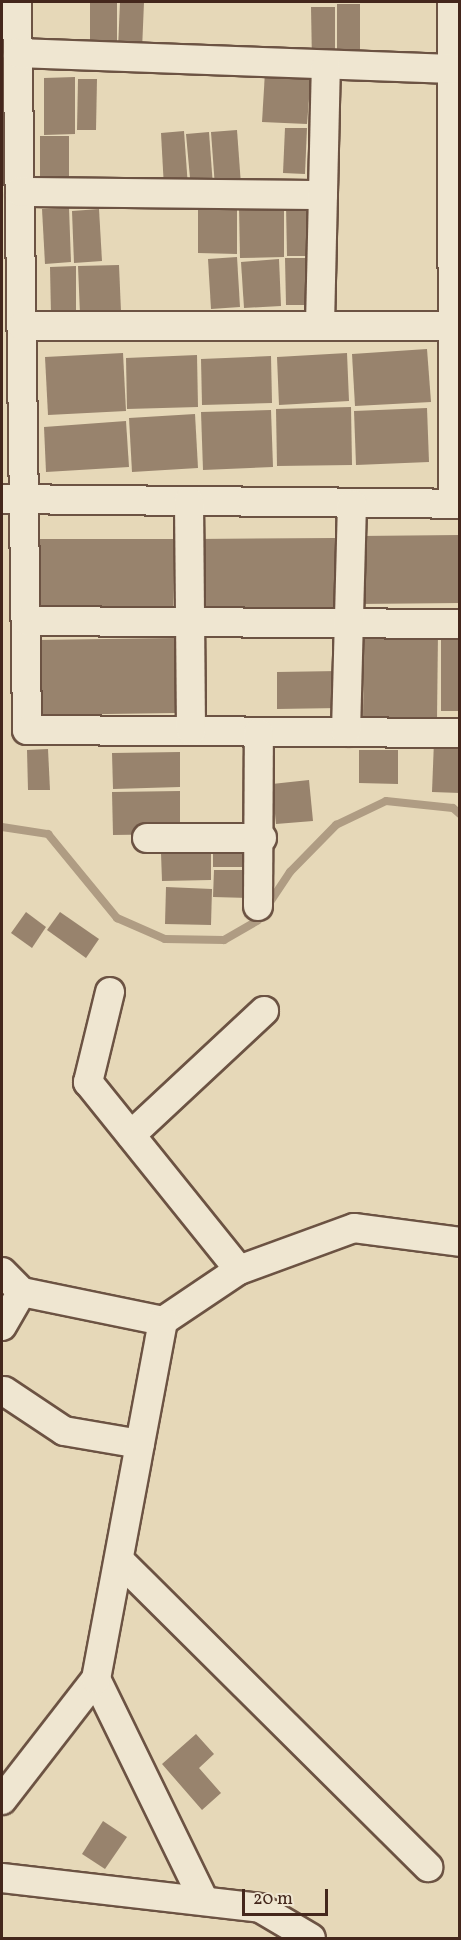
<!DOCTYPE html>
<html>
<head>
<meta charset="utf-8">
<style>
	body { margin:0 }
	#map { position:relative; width:461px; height:1940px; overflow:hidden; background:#e6d8b8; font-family:Vollkorn,serif }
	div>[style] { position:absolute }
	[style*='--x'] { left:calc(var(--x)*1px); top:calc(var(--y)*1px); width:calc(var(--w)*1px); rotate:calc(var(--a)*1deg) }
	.stream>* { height:8px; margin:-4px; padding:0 4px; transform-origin:4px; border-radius:4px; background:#af9c83 }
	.building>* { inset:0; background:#98836d }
	.roads { filter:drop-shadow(2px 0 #6c5343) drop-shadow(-2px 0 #6c5343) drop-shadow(0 2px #6c5343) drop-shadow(0 -2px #6c5343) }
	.minor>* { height:28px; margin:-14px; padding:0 14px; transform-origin:14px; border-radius:14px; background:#efe6d1 }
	span { translate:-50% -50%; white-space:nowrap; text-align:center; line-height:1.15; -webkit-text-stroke:6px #efe6d1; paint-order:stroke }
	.frame { position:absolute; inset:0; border:3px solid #44271c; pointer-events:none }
	.scale { position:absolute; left:242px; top:1889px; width:86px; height:27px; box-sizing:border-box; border:3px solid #44271c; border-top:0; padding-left:8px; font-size:18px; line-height:21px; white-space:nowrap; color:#44271c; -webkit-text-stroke:4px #efe6d1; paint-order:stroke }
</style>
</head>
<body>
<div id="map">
	<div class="stream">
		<i style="--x:2;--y:827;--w:47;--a:8.7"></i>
		<i style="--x:48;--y:834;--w:109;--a:50.6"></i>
		<i style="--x:117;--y:918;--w:52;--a:23.6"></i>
		<i style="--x:165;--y:939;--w:59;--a:1"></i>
		<i style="--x:224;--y:940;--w:39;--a:-30"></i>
		<i style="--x:258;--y:920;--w:58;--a:-56.3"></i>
		<i style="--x:290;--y:872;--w:66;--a:-45.6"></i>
		<i style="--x:336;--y:825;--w:55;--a:-25.6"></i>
		<i style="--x:386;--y:801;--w:67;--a:6"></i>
		<i style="--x:453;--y:808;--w:9;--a:41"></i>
	</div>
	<div class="building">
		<i style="clip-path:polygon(90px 2px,117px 2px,117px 47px,90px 46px)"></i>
		<i style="clip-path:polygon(120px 2px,144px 2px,142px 50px,118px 49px)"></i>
		<i style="clip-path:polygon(337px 4px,360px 4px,360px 61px,337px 61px)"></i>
		<i style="clip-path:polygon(311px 7px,335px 7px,335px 62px,312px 62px)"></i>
		<i style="clip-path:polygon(265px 72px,311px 75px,307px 124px,262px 122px)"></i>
		<i style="clip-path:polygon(75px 77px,75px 134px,44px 135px,44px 78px)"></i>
		<i style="clip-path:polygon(78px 79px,97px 79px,96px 130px,77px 130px)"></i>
		<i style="clip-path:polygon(285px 128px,307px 128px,305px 174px,283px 173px)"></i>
		<i style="clip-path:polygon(237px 130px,241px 185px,215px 187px,211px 132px)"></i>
		<i style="clip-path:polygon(184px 131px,188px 187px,164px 188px,161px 133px)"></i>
		<i style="clip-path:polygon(209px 132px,213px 186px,191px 189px,186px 134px)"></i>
		<i style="clip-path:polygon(40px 136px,69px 136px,69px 178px,40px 178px)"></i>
		<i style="clip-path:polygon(198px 199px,237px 199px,237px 254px,198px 253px)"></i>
		<i style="clip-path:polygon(284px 204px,284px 257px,240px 258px,239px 205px)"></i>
		<i style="clip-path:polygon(286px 205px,313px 205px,313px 256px,287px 256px)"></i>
		<i style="clip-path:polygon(69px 208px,71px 262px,45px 264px,42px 209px)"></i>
		<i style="clip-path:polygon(99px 209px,102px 261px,74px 263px,72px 211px)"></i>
		<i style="clip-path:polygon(237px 257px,240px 307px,211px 309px,208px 259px)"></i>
		<i style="clip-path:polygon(285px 258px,307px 258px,307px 305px,286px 305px)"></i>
		<i style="clip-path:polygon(279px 259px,281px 306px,244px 308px,241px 262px)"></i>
		<i style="clip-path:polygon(119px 265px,121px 312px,80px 314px,78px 266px)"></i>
		<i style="clip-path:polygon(76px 266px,76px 314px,51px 315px,50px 267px)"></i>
		<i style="clip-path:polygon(427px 349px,431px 402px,355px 406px,352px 354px)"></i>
		<i style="clip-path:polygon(123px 353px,126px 411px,48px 415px,45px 357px)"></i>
		<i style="clip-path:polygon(347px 353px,349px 401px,279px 405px,277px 357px)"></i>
		<i style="clip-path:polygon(197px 355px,198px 407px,127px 409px,126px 358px)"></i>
		<i style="clip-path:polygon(271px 356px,272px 403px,202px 405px,201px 359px)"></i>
		<i style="clip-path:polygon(351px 407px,352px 465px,277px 466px,276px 409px)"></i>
		<i style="clip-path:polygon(427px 408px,429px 462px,356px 465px,354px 411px)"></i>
		<i style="clip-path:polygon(271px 410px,273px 467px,203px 470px,201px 412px)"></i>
		<i style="clip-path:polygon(195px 414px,198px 468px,132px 472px,129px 418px)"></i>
		<i style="clip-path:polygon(126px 421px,129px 467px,46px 472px,44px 427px)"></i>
		<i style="clip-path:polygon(460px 535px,460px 603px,358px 604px,359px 536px)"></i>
		<i style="clip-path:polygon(336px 538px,336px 608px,196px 609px,196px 539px)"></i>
		<i style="clip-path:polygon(36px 539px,173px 539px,173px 609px,35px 608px)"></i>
		<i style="clip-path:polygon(364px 632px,438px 632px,437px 719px,363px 718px)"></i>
		<i style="clip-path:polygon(441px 635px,460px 635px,460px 711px,441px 711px)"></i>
		<i style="clip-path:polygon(175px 638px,175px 713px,39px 715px,38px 640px)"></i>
		<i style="clip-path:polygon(338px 671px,339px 708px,277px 709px,277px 672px)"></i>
		<i style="clip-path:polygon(434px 741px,460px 741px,460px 793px,432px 792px)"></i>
		<i style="clip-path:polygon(48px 749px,50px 790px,28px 790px,27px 750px)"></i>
		<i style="clip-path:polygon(359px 750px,398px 750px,398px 784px,359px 783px)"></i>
		<i style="clip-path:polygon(180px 752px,180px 787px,113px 789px,112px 753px)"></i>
		<i style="clip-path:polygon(309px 780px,313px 821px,276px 824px,272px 784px)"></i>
		<i style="clip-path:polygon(180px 791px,180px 834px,113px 835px,112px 792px)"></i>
		<i style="clip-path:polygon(213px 849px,254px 849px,254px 867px,213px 867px)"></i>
		<i style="clip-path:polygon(211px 852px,211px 880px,162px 881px,161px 853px)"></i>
		<i style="clip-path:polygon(214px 870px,250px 870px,249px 898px,213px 897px)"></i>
		<i style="clip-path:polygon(166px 887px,212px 889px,211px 925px,165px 924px)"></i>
		<i style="clip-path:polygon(26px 912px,46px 927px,32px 948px,11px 933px)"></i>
		<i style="clip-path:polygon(60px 912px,99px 939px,86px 958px,47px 930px)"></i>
		<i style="clip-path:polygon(196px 1734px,214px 1754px,199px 1768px,221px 1793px,202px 1810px,162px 1764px)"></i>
		<i style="clip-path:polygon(103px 1821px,127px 1837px,105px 1869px,82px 1854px)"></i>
	</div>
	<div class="roads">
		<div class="minor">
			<i style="--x:17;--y:2;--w:728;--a:89.21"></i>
			<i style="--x:27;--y:730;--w:433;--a:0.4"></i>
			<i style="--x:452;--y:2;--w:502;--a:89.89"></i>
			<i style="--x:18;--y:53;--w:434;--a:2.1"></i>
			<i style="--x:20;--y:192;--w:303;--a:0.6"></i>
			<i style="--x:320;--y:325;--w:259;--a:-88.7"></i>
			<i style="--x:22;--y:326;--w:438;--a:0"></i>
			<i style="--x:2;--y:499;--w:458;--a:0.6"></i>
			<i style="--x:189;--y:501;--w:230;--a:89.5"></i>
			<i style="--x:27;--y:621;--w:433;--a:0.4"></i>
			<i style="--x:346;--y:732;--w:228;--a:-88.5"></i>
			<i style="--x:147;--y:838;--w:115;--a:0"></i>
			<i style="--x:258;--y:906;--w:173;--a:-89.7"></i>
			<i style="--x:110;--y:992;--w:93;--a:103.7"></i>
			<i style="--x:88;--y:1082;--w:241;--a:51.2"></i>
			<i style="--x:131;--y:1135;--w:182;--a:-43"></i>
			<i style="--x:2;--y:1272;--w:28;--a:45"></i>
			<i style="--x:22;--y:1292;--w:144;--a:11.6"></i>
			<i style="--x:163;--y:1321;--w:92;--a:-33.9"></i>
			<i style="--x:239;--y:1270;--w:122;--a:-20.1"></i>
			<i style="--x:354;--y:1228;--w:107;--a:7.5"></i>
			<i style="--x:2;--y:1326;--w:39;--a:-60"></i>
			<i style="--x:4;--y:1391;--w:72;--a:33.7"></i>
			<i style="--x:64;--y:1431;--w:77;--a:9.7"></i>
			<i style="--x:119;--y:1560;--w:436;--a:44.8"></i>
			<i style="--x:96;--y:1679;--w:246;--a:64"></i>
			<i style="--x:2;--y:1800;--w:153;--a:-52.2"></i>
			<i style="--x:96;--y:1679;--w:364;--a:-79.4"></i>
			<i style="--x:2;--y:1878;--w:260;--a:6.6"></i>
			<i style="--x:260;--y:1908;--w:59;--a:30.5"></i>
		</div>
	</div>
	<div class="frame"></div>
	<div class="scale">20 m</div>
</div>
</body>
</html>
